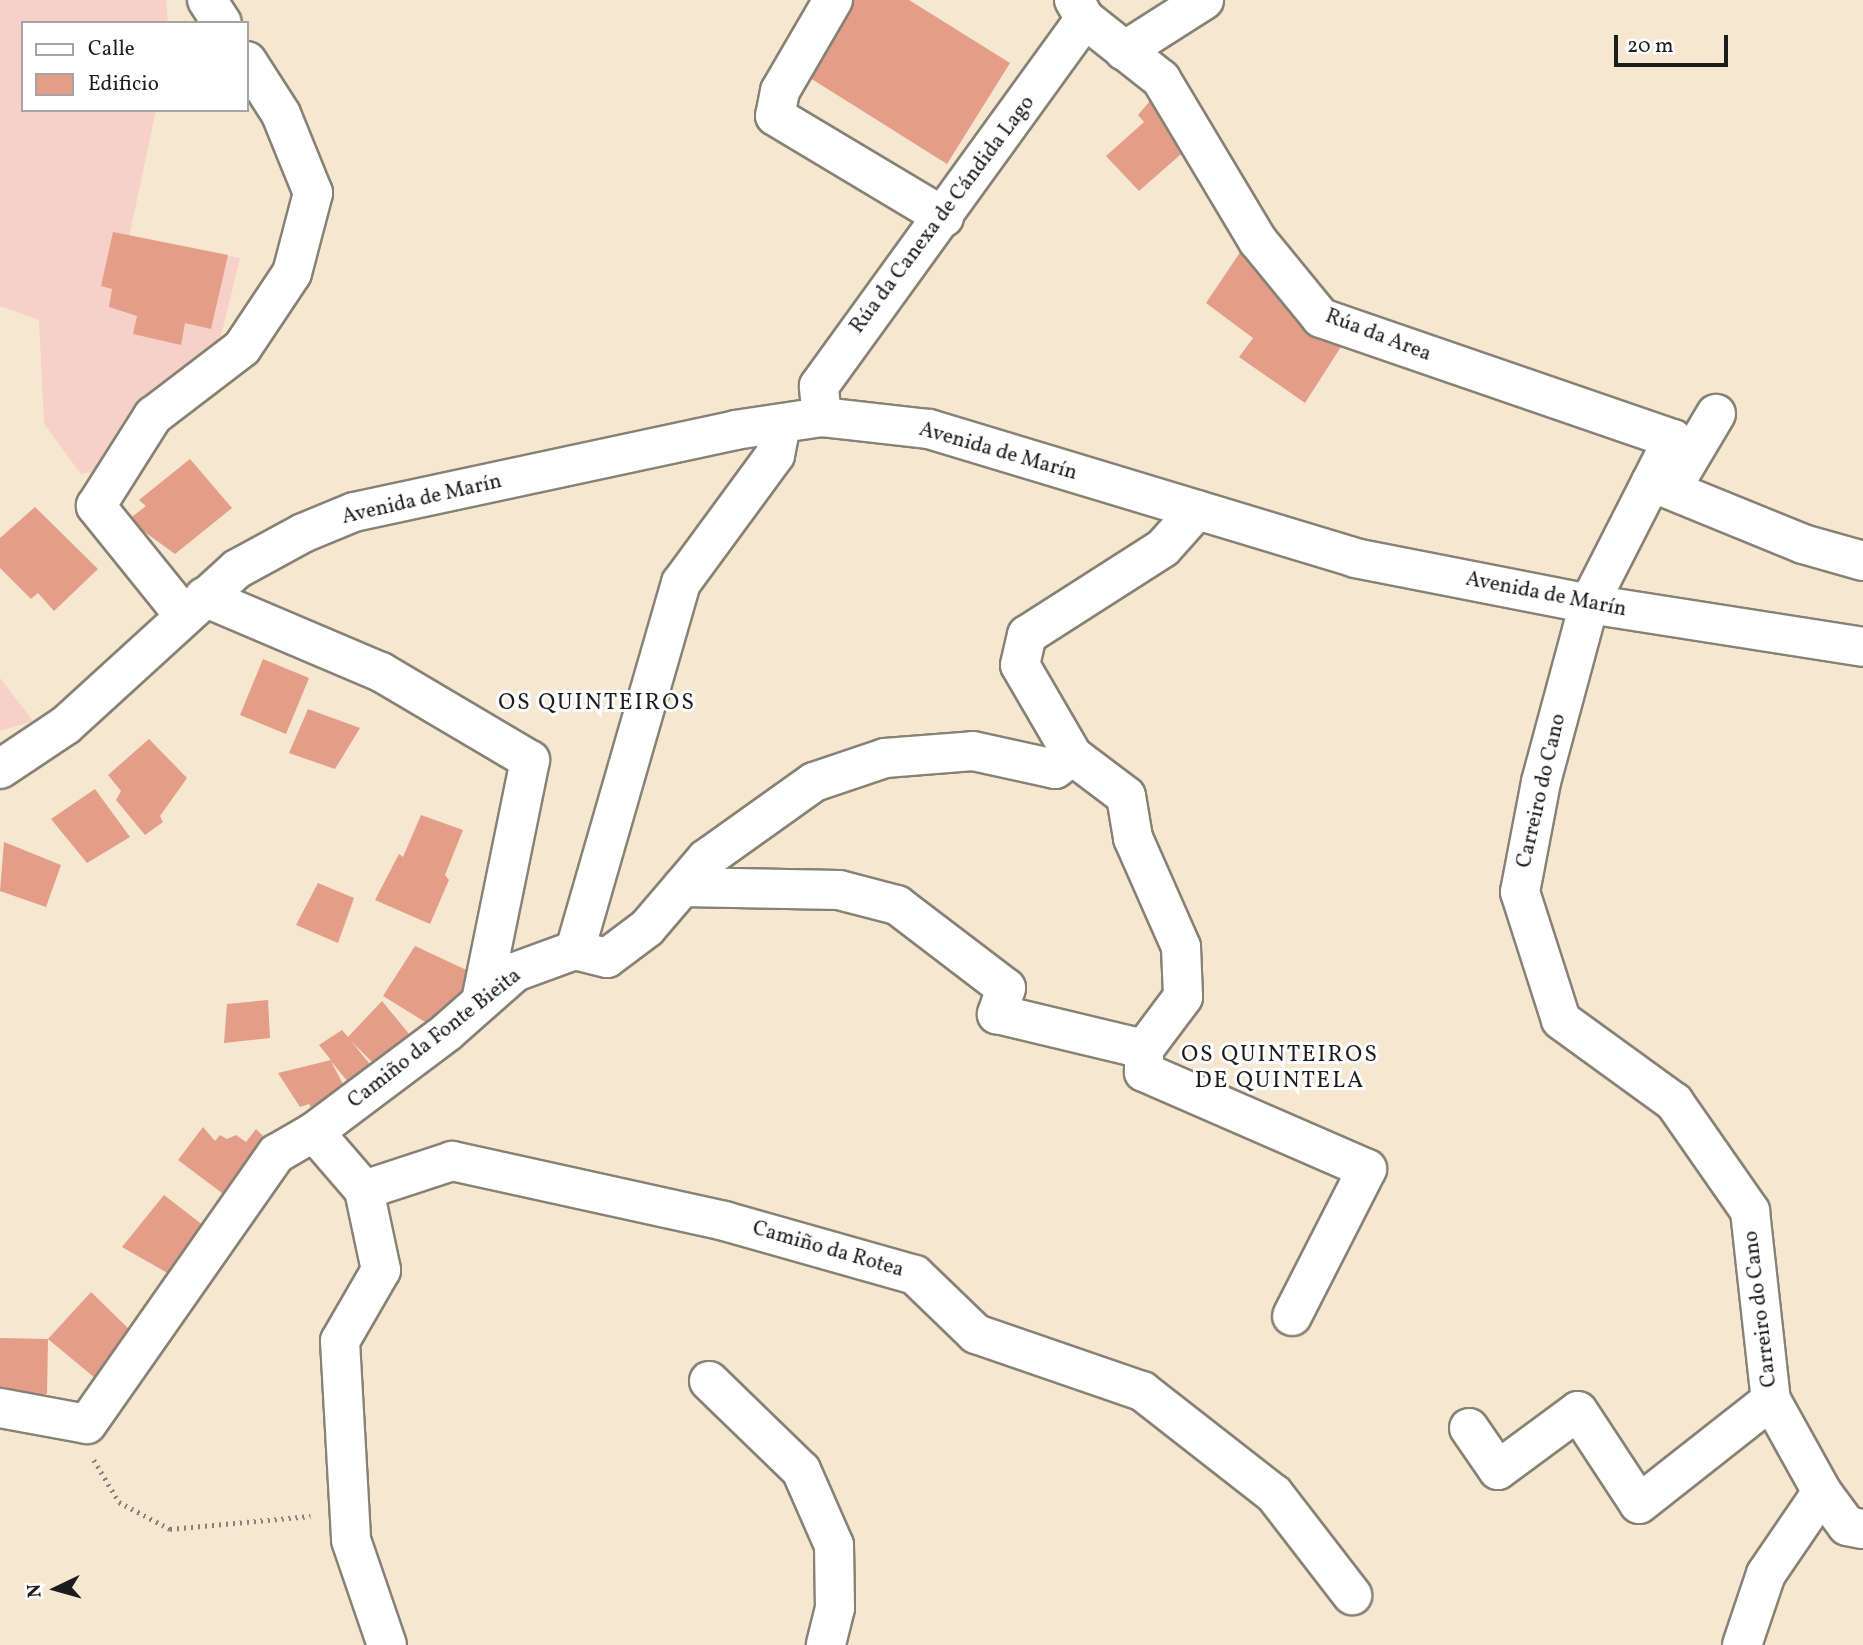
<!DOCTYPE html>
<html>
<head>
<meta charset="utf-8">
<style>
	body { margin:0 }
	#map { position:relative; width:1863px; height:1645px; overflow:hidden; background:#f5e7d0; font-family:Vollkorn,serif }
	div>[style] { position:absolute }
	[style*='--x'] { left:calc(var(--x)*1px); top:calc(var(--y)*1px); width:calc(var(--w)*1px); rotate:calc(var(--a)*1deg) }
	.built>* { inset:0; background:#f7d1c7 }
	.building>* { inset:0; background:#e39d88 }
	.path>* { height:4.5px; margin-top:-2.25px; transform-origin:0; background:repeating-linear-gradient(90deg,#888276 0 2px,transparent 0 7px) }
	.roads { filter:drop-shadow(2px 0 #888276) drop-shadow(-2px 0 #888276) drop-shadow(0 2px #888276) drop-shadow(0 -2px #888276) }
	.minor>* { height:38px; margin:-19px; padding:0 19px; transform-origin:19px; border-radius:19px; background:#fff }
	.major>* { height:38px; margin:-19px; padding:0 19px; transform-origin:19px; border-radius:19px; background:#fff }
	span { translate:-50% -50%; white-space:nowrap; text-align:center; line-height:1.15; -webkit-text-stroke:6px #fff; paint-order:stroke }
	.street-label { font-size:21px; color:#1c1c1c }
	.neighbourhood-label { font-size:23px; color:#1c1c1c; letter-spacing:2px }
	.legend { position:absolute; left:21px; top:21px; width:228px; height:91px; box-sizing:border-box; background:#fff; border:2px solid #a4a4a4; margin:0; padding:9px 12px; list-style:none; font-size:21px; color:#1c1c1c }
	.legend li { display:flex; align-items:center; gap:14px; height:35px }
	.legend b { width:35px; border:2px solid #a4a4a4 }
	.north { position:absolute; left:21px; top:1554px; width:70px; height:70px; -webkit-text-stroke:5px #fff; paint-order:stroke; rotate:265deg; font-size:19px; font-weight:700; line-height:28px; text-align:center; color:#1c1c1c }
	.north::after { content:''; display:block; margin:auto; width:24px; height:32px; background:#1c1c1c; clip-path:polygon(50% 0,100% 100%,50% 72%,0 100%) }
	.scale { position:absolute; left:1614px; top:35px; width:114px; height:32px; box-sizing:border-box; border:4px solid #1c1c1c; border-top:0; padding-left:9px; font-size:21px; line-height:24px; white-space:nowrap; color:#1c1c1c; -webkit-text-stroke:5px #fff; paint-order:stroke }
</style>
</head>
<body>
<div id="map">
	<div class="built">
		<i style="clip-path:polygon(0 0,166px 0,168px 23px,23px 23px,23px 110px,156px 110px,129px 237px,240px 258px,219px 344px,109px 468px,81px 474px,44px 424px,39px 320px,0 306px)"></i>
		<i style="clip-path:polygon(0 678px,33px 721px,0 731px)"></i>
	</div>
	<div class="building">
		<i style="clip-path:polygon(843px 0,909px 0,1010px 63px,947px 164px,799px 71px)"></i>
		<i style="clip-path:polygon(1156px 94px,1188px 148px,1139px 191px,1106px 156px,1144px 122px,1138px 115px)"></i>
		<i style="clip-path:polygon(113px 232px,228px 255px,211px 329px,185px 323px,181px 345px,133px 334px,137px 316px,109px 307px,112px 289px,101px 286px)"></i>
		<i style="clip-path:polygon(1245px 245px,1344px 342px,1305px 403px,1239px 357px,1253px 338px,1206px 303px)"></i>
		<i style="clip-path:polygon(190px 459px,232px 508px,175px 554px,128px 520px,146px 506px,139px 500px)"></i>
		<i style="clip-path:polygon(35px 507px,98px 569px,54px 611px,38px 593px,31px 599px,0 568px,0 538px)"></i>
		<i style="clip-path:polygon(263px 659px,309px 678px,286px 734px,240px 715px)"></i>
		<i style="clip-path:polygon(308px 709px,360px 728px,335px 769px,289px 753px)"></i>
		<i style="clip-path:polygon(149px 739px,187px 778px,160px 816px,163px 822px,145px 835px,116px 800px,121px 791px,108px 775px)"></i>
		<i style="clip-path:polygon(95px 789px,130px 837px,87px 863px,51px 819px)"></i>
		<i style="clip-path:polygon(421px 815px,463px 830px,445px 875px,449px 880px,430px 924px,375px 900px,399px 854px,403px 857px)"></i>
		<i style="clip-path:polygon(4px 842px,61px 865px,46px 907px,0 891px)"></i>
		<i style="clip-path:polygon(318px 883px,354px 898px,338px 943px,296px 925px)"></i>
		<i style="clip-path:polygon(415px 946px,475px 974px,455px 1016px,438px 1030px,383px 996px)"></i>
		<i style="clip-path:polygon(268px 1000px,270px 1038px,224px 1043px,227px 1004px)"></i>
		<i style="clip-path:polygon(382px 1001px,419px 1046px,384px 1074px,351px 1041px,378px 1074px,352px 1087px,331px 1061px,350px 1098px,316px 1116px,309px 1104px,300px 1107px,278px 1073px,331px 1060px,319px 1045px,342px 1030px,348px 1037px)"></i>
		<i style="clip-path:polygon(203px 1127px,215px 1141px,220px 1135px,227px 1139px,236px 1135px,246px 1142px,256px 1129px,271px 1144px,230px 1199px,178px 1160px)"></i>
		<i style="clip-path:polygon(164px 1195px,208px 1229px,171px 1275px,122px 1247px)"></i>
		<i style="clip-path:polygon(91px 1292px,134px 1334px,95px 1378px,48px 1339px)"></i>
		<i style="clip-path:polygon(0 1338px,48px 1339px,47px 1394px,0 1397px)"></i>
	</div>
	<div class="path">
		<i style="--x:94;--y:1460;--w:49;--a:59.2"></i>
		<i style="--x:119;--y:1502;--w:58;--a:27.9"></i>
		<i style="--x:170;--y:1529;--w:141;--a:-5.3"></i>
	</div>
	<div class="roads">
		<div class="minor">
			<i style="--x:207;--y:0;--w:27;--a:57"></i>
			<i style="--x:833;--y:0;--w:105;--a:120.2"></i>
			<i style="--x:780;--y:91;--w:25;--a:101"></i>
			<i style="--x:775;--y:116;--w:197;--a:30.9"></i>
			<i style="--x:1074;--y:0;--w:22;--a:60"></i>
			<i style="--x:1085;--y:19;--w:97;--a:38.3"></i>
			<i style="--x:1161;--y:79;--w:189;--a:59.1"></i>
			<i style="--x:1258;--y:241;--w:99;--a:50.7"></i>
			<i style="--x:1321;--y:318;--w:372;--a:19"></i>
			<i style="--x:1673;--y:439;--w:185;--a:117"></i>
			<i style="--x:1589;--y:604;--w:184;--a:105.1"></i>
			<i style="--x:1541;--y:782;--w:112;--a:100.8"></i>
			<i style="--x:1520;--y:892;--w:134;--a:72.2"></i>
			<i style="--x:1561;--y:1020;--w:140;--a:36"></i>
			<i style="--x:1674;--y:1102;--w:133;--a:55.1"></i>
			<i style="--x:1750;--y:1211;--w:190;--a:83.7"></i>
			<i style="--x:1771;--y:1400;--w:105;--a:61"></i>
			<i style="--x:1822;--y:1492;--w:42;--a:53.7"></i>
			<i style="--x:1847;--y:1526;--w:16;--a:11"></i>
			<i style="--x:1124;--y:51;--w:95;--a:-32.5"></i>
			<i style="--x:822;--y:417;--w:31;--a:-96"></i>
			<i style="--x:819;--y:386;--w:453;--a:-54.1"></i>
			<i style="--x:1651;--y:482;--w:164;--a:22.2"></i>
			<i style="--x:1803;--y:544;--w:62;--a:15.8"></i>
			<i style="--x:1673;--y:486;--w:84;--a:-59.2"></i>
			<i style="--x:204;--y:597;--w:192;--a:23"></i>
			<i style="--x:381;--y:672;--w:173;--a:30.6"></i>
			<i style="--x:530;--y:760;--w:246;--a:101.5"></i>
			<i style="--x:183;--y:614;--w:139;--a:-128.9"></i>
			<i style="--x:96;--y:506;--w:107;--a:-57.7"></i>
			<i style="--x:153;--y:416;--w:112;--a:-37.4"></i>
			<i style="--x:242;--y:348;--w:90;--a:-56.3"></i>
			<i style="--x:292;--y:273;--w:83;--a:-75.3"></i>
			<i style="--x:313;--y:193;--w:85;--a:-112.1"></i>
			<i style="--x:281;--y:114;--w:63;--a:-122.7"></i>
			<i style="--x:1073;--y:756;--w:66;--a:37"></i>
			<i style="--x:1126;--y:796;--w:43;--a:80.5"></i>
			<i style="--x:1133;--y:838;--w:119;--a:66.2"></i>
			<i style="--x:1181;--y:947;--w:50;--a:87.7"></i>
			<i style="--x:1183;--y:997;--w:65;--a:126.9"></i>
			<i style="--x:1144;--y:1049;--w:23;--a:90"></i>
			<i style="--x:1144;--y:1072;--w:243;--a:23.5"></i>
			<i style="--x:1367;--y:1169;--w:165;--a:117"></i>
			<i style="--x:682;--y:887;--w:157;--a:1.1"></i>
			<i style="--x:839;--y:890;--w:60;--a:14.5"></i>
			<i style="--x:897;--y:905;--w:137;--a:37.3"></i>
			<i style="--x:1006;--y:988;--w:28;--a:109"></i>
			<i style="--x:997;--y:1014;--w:151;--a:13.4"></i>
			<i style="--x:575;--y:950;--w:33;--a:14"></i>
			<i style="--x:607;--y:958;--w:50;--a:-36.9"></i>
			<i style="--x:647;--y:928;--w:91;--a:-49.5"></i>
			<i style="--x:706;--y:859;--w:133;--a:-35.5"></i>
			<i style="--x:814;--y:782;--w:75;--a:-18.7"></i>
			<i style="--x:885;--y:758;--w:88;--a:-4.5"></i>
			<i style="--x:973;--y:751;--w:84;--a:12.4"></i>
			<i style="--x:1055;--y:769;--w:22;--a:-36"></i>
			<i style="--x:1073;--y:756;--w:105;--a:-120.2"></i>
			<i style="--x:1020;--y:665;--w:31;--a:-77"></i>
			<i style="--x:1027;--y:635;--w:161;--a:-32.6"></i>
			<i style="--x:1163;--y:548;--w:51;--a:-48.2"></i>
			<i style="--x:314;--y:1132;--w:77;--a:49.2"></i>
			<i style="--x:364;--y:1190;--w:82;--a:78"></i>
			<i style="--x:381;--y:1270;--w:82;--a:120"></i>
			<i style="--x:340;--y:1341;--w:199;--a:86.8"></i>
			<i style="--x:351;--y:1540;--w:111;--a:71.1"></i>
			<i style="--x:364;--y:1190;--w:93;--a:-18.2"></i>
			<i style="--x:452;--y:1161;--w:279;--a:12.4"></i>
			<i style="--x:724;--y:1221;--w:198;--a:15.8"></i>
			<i style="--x:915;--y:1275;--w:85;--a:44"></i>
			<i style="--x:976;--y:1334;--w:176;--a:19"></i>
			<i style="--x:1142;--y:1391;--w:167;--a:38"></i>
			<i style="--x:1274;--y:1494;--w:128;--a:52.3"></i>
			<i style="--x:709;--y:1381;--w:128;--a:44.1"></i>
			<i style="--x:801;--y:1470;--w:82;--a:66.3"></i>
			<i style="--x:834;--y:1545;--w:63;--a:89.1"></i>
			<i style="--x:835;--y:1608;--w:38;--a:104"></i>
			<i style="--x:0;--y:1408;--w:88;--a:10.4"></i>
			<i style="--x:87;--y:1424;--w:330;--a:-55"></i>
			<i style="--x:276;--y:1154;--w:44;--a:-30.1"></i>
			<i style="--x:314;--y:1132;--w:166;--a:-36.9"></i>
			<i style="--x:447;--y:1032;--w:91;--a:-41.4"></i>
			<i style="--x:515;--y:972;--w:64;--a:-20.1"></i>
			<i style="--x:575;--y:950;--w:382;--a:-73.9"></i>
			<i style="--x:681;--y:583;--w:159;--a:-53.7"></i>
			<i style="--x:775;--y:455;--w:32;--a:-79"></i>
			<i style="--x:1469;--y:1428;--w:51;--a:55.4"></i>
			<i style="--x:1498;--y:1470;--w:99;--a:-36.4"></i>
			<i style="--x:1578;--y:1411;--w:111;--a:56.7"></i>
			<i style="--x:1639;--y:1504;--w:168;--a:-38.2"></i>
			<i style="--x:1742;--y:1645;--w:75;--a:-71.3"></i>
			<i style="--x:1766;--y:1574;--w:99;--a:-55.7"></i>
		</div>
		<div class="major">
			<i style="--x:0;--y:769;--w:79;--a:-33.7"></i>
			<i style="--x:66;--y:725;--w:231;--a:-42.4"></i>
			<i style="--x:237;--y:569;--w:75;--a:-28.6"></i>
			<i style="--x:303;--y:533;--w:55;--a:-22.4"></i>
			<i style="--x:354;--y:512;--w:390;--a:-12.1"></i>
			<i style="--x:735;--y:430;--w:88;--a:-8.5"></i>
			<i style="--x:822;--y:417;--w:108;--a:6.4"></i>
			<i style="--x:929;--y:429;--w:445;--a:16.8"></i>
			<i style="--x:1355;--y:558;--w:238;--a:11.1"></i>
			<i style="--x:1589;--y:604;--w:277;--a:8.9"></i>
		</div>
	</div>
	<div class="street-label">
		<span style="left:943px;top:215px;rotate:-53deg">Rúa da Canexa de Cándida Lago</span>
		<span style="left:1378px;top:336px;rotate:21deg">Rúa da Area</span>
		<span style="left:998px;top:452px;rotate:16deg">Avenida de Marín</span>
		<span style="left:422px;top:500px;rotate:-13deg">Avenida de Marín</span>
		<span style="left:1546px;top:595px;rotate:11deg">Avenida de Marín</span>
		<span style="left:1542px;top:791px;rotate:-77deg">Carreiro do Cano</span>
		<span style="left:435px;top:1039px;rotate:-38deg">Camiño da Fonte Bieita</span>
		<span style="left:828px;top:1250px;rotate:16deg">Camiño da Rotea</span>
		<span style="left:1761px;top:1309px;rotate:-97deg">Carreiro do Cano</span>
	</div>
	<div class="neighbourhood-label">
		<span style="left:597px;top:703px">OS QUINTEIROS</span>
		<span style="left:1280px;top:1068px">OS QUINTEIROS<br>DE QUINTELA</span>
	</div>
	<ul class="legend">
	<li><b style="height:9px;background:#fff"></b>Calle</li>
	<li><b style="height:19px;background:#e39d88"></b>Edificio</li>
	</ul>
	<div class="north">N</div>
	<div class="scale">20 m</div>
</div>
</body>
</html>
